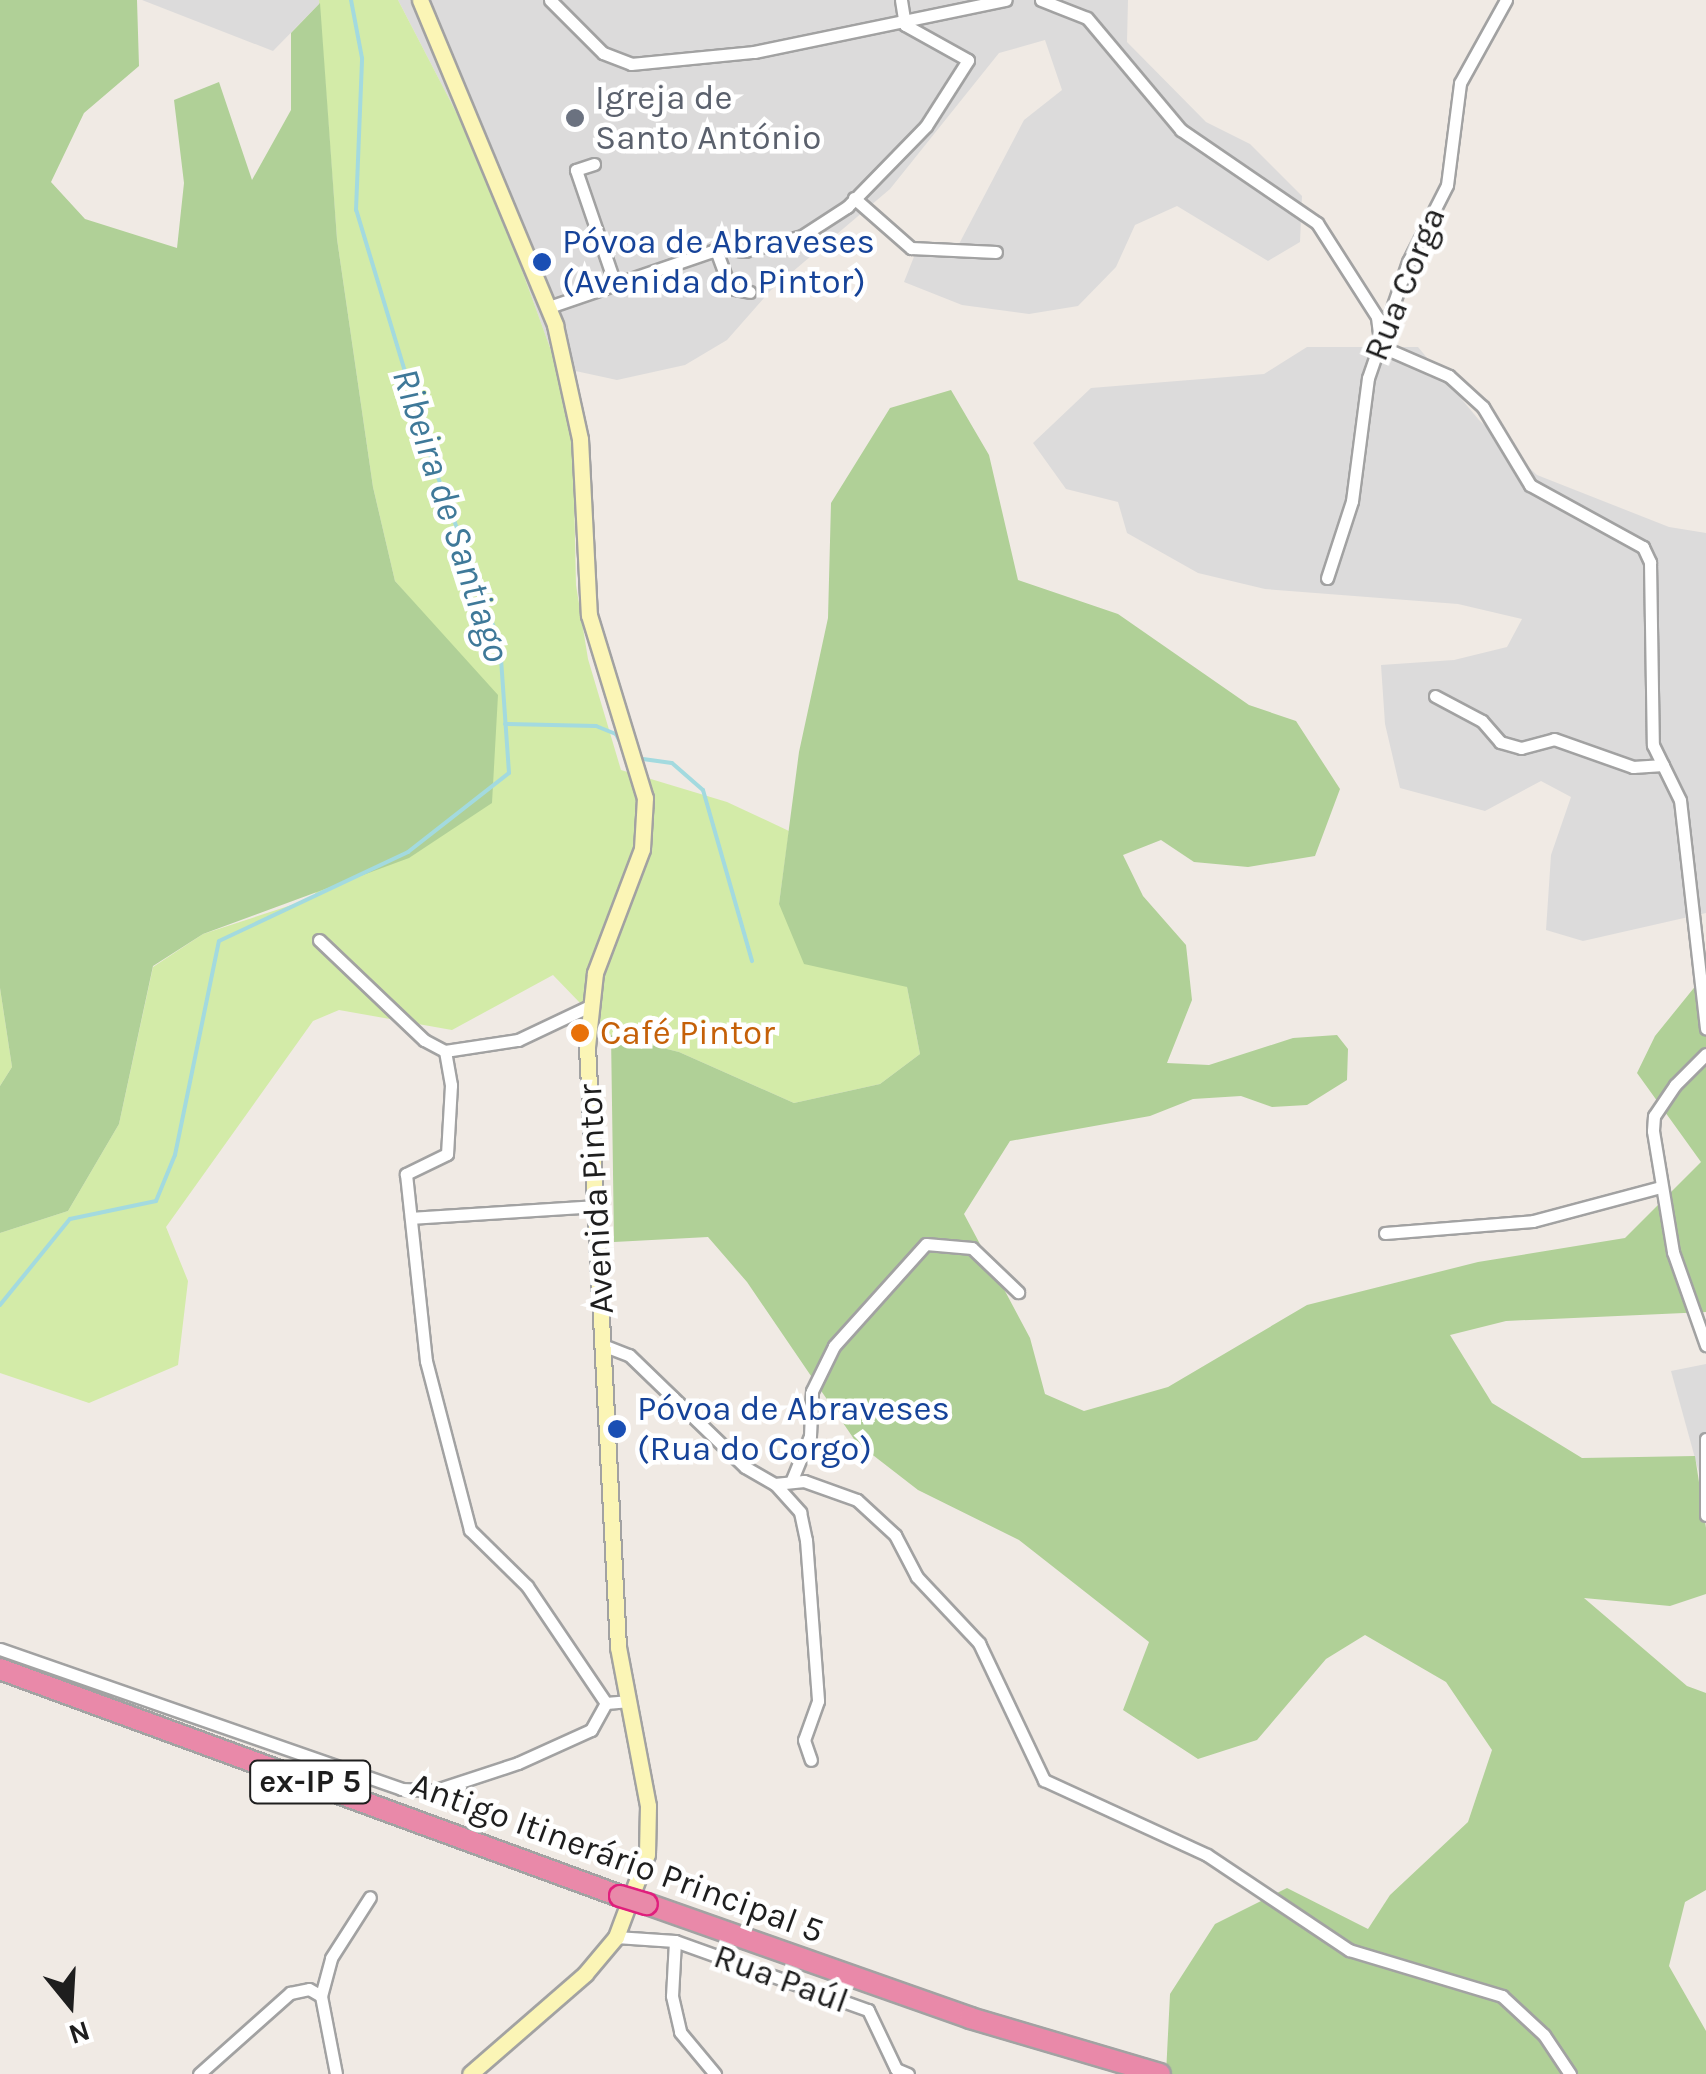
<!DOCTYPE html>
<html>
<head>
<meta charset="utf-8">
<style>
	body { margin:0 }
	#map { position:relative; width:1706px; height:2074px; overflow:hidden; background:#f0eae4; font-family:Karla,sans-serif }
	div>[style] { position:absolute }
	[style*='--x'] { left:calc(var(--x)*1px); top:calc(var(--y)*1px); width:calc(var(--w)*1px); rotate:calc(var(--a)*1deg) }
	.residential>* { inset:0; background:#dcdbdb }
	.grass>* { inset:0; background:#d3eba8 }
	.forest>* { inset:0; background:#b0d097 }
	.stream>* { height:4px; margin:-2px; padding:0 2px; transform-origin:2px; border-radius:2px; background:#a3dadf }
	.roads { filter:drop-shadow(2px 0 #a2a2a2) drop-shadow(-2px 0 #a2a2a2) drop-shadow(0 2px #a2a2a2) drop-shadow(0 -2px #a2a2a2) }
	.street>* { height:11px; margin:-5.5px; padding:0 5.5px; transform-origin:5.5px; border-radius:5.5px; background:#fff }
	.secondary>* { height:15px; margin:-7.5px; padding:0 7.5px; transform-origin:7.5px; border-radius:7.5px; background:#fbf5b6 }
	.highway>* { height:20px; margin:-10px; padding:0 10px; transform-origin:10px; border-radius:10px; background:#e989a9 }
	.bridges { filter:drop-shadow(2px 0 #e01f7d) drop-shadow(-2px 0 #e01f7d) drop-shadow(0 2px #e01f7d) drop-shadow(0 -2px #e01f7d) }
	.highway-bridge>* { height:20px; margin:-10px; padding:0 10px; transform-origin:10px; border-radius:10px; background:#e989a9 }
	.dots>* { width:28px; height:28px; translate:-50% -50%; box-sizing:border-box; border:5px solid #fff; border-radius:50% }
	span { translate:-50% -50%; white-space:nowrap; text-align:center; line-height:1.15; -webkit-text-stroke:9px #fff; paint-order:stroke }
	.shield-label span { padding:2px 8px; background:#fff; border:2px solid; border-radius:8px; -webkit-text-stroke-width:0 }
	.shield-label { font-size:32px; color:#1e1e1e; font-weight:700 }
	.worship-label { font-size:35px; color:#5b616d }
	.left { translate:0 -50%; text-align:left }
	.transit-label { font-size:35px; color:#164399 }
	.street-label { font-size:35px; color:#1e1e1e }
	.food-label { font-size:35px; color:#c56008 }
	.water-label { font-size:38px; color:#3f7999; font-style:italic }
	.north { position:absolute; left:20px; top:1954px; width:100px; height:100px; -webkit-text-stroke:8px #fff; paint-order:stroke; rotate:162deg; font-size:28px; font-weight:700; line-height:40px; text-align:center; color:#1e1e1e }
	.north::after { content:''; display:block; margin:auto; width:35px; height:45px; background:#1e1e1e; clip-path:polygon(50% 0,100% 100%,50% 72%,0 100%) }
</style>
</head>
<body>
<div id="map">
	<div class="residential">
		<i style="clip-path:polygon(142px 0,319px 0,320px 3px,273px 51px)"></i>
		<i style="clip-path:polygon(398px 0,1128px 0,1127px 42px,1206px 122px,1250px 144px,1302px 196px,1300px 242px,1268px 261px,1177px 206px,1135px 225px,1116px 267px,1078px 306px,1029px 314px,962px 305px,904px 282px,919px 244px,959px 244px,1024px 120px,1062px 90px,1045px 40px,999px 53px,890px 189px,771px 290px,727px 340px,685px 365px,617px 380px,557px 367px,485px 168px)"></i>
		<i style="clip-path:polygon(1307px 347px,1418px 347px,1479px 420px,1537px 475px,1669px 527px,1706px 533px,1706px 913px,1583px 941px,1546px 930px,1551px 855px,1571px 797px,1541px 781px,1485px 811px,1400px 788px,1385px 724px,1381px 665px,1454px 660px,1507px 647px,1522px 619px,1458px 604px,1265px 589px,1198px 573px,1127px 533px,1118px 502px,1066px 489px,1033px 443px,1091px 388px,1264px 374px)"></i>
		<i style="clip-path:polygon(1706px 1364px,1706px 1498px,1671px 1371px)"></i>
	</div>
	<div class="grass">
		<i style="clip-path:polygon(319px 0,398px 0,485px 168px,557px 367px,573px 446px,576px 585px,588px 659px,621px 770px,727px 802px,789px 831px,779px 904px,907px 987px,920px 1054px,880px 1084px,794px 1103px,679px 1052px,611px 1035px,553px 975px,452px 1030px,339px 1010px,313px 1021px,166px 1227px,188px 1281px,178px 1365px,89px 1403px,0 1373px,0 1233px,68px 1211px,119px 1124px,153px 967px,203px 934px,313px 898px,441px 634px,395px 581px,373px 487px,337px 239px)"></i>
		<i style="clip-path:polygon(0 988px,12px 1067px,0 1086px)"></i>
	</div>
	<div class="forest">
		<i style="clip-path:polygon(0 0,137px 0,139px 66px,84px 113px,51px 182px,85px 219px,177px 248px,184px 183px,174px 100px,219px 82px,252px 180px,291px 110px,291px 33px,320px 3px,337px 239px,373px 487px,395px 581px,498px 695px,492px 803px,409px 858px,203px 934px,153px 966px,119px 1124px,68px 1211px,0 1233px,0 1086px,12px 1067px,0 988px)"></i>
		<i style="clip-path:polygon(951px 390px,989px 455px,1018px 580px,1118px 614px,1249px 705px,1296px 721px,1340px 789px,1315px 856px,1248px 867px,1194px 862px,1161px 840px,1123px 855px,1143px 896px,1186px 945px,1192px 1000px,1167px 1063px,1209px 1065px,1293px 1038px,1337px 1035px,1348px 1049px,1347px 1080px,1307px 1105px,1272px 1107px,1241px 1096px,1193px 1099px,1150px 1116px,1010px 1141px,964px 1214px,1030px 1338px,1045px 1394px,1084px 1411px,1168px 1387px,1307px 1305px,1478px 1262px,1625px 1238px,1701px 1162px,1637px 1073px,1655px 1036px,1706px 973px,1706px 1312px,1506px 1321px,1450px 1335px,1492px 1403px,1582px 1458px,1695px 1456px,1706px 1528px,1706px 1594px,1670px 1606px,1584px 1598px,1687px 1686px,1706px 1693px,1706px 1890px,1685px 1902px,1669px 1966px,1706px 2031px,1706px 2074px,1166px 2074px,1170px 1994px,1215px 1924px,1287px 1888px,1368px 1929px,1390px 1895px,1468px 1822px,1492px 1750px,1446px 1682px,1365px 1635px,1326px 1659px,1257px 1740px,1198px 1759px,1123px 1710px,1149px 1642px,1019px 1540px,918px 1490px,856px 1442px,747px 1282px,708px 1237px,614px 1242px,611px 1035px,679px 1052px,794px 1103px,880px 1084px,920px 1054px,907px 987px,804px 964px,779px 904px,799px 752px,828px 618px,831px 503px,890px 408px)"></i>
	</div>
	<div class="stream">
		<i style="--x:505;--y:724;--w:91;--a:1.3"></i>
		<i style="--x:596;--y:726;--w:22;--a:22"></i>
		<i style="--x:616;--y:734;--w:13;--a:63"></i>
		<i style="--x:643;--y:759;--w:29;--a:8"></i>
		<i style="--x:672;--y:763;--w:41;--a:41.1"></i>
		<i style="--x:703;--y:790;--w:178;--a:74"></i>
		<i style="--x:0;--y:1305;--w:111;--a:-50.9"></i>
		<i style="--x:70;--y:1219;--w:88;--a:-11.8"></i>
		<i style="--x:156;--y:1201;--w:50;--a:-67.6"></i>
		<i style="--x:175;--y:1155;--w:218;--a:-78.4"></i>
		<i style="--x:219;--y:941;--w:209;--a:-25.2"></i>
		<i style="--x:408;--y:852;--w:128;--a:-38"></i>
		<i style="--x:509;--y:773;--w:129;--a:-94"></i>
		<i style="--x:500;--y:644;--w:195;--a:-110.4"></i>
		<i style="--x:432;--y:461;--w:262;--a:-106.8"></i>
		<i style="--x:356;--y:210;--w:152;--a:-87.7"></i>
		<i style="--x:362;--y:58;--w:59;--a:-100.7"></i>
	</div>
	<div class="roads">
		<div class="street">
			<i style="--x:550;--y:0;--w:75;--a:45"></i>
			<i style="--x:603;--y:53;--w:30;--a:21"></i>
			<i style="--x:631;--y:64;--w:124;--a:-5.6"></i>
			<i style="--x:754;--y:52;--w:257;--a:-11.7"></i>
			<i style="--x:901;--y:0;--w:25;--a:81"></i>
			<i style="--x:1041;--y:0;--w:49;--a:21.4"></i>
			<i style="--x:1087;--y:18;--w:146;--a:50"></i>
			<i style="--x:1181;--y:130;--w:165;--a:34.4"></i>
			<i style="--x:1317;--y:223;--w:112;--a:57.4"></i>
			<i style="--x:1377;--y:317;--w:25;--a:83"></i>
			<i style="--x:594;--y:164;--w:19;--a:162"></i>
			<i style="--x:576;--y:170;--w:120;--a:71.1"></i>
			<i style="--x:854;--y:198;--w:76;--a:41.3"></i>
			<i style="--x:911;--y:248;--w:85;--a:2.7"></i>
			<i style="--x:716;--y:250;--w:40;--a:69.8"></i>
			<i style="--x:730;--y:288;--w:20;--a:11"></i>
			<i style="--x:549;--y:307;--w:182;--a:-18.9"></i>
			<i style="--x:721;--y:248;--w:24;--a:7"></i>
			<i style="--x:745;--y:251;--w:59;--a:-14.7"></i>
			<i style="--x:802;--y:236;--w:54;--a:-32.8"></i>
			<i style="--x:847;--y:207;--w:113;--a:-45.7"></i>
			<i style="--x:926;--y:126;--w:78;--a:-57.5"></i>
			<i style="--x:968;--y:60;--w:72;--a:-150.9"></i>
			<i style="--x:1380;--y:346;--w:75;--a:23.5"></i>
			<i style="--x:1449;--y:376;--w:46;--a:42.4"></i>
			<i style="--x:1483;--y:407;--w:91;--a:58.9"></i>
			<i style="--x:1530;--y:485;--w:129;--a:28.8"></i>
			<i style="--x:1643;--y:547;--w:17;--a:65"></i>
			<i style="--x:1650;--y:562;--w:183;--a:89.1"></i>
			<i style="--x:1653;--y:745;--w:61;--a:63.9"></i>
			<i style="--x:1680;--y:800;--w:230;--a:83.5"></i>
			<i style="--x:1327;--y:578;--w:81;--a:-72"></i>
			<i style="--x:1352;--y:501;--w:124;--a:-82.6"></i>
			<i style="--x:1368;--y:378;--w:123;--a:-71"></i>
			<i style="--x:1408;--y:262;--w:86;--a:-63.1"></i>
			<i style="--x:1447;--y:185;--w:103;--a:-82.7"></i>
			<i style="--x:1460;--y:83;--w:95;--a:-61"></i>
			<i style="--x:1435;--y:696;--w:53;--a:28"></i>
			<i style="--x:1482;--y:721;--w:28;--a:49"></i>
			<i style="--x:1500;--y:742;--w:22;--a:16"></i>
			<i style="--x:1521;--y:748;--w:34;--a:-15"></i>
			<i style="--x:1554;--y:739;--w:84;--a:19.5"></i>
			<i style="--x:1633;--y:767;--w:30;--a:-4"></i>
			<i style="--x:319;--y:940;--w:145;--a:43.6"></i>
			<i style="--x:424;--y:1040;--w:24;--a:28"></i>
			<i style="--x:445;--y:1051;--w:74;--a:-8.6"></i>
			<i style="--x:518;--y:1040;--w:80;--a:-25.3"></i>
			<i style="--x:445;--y:1051;--w:35;--a:80"></i>
			<i style="--x:451;--y:1085;--w:69;--a:93.3"></i>
			<i style="--x:447;--y:1154;--w:46;--a:154"></i>
			<i style="--x:406;--y:1174;--w:188;--a:83.9"></i>
			<i style="--x:426;--y:1361;--w:175;--a:75.4"></i>
			<i style="--x:470;--y:1530;--w:80;--a:44.5"></i>
			<i style="--x:527;--y:1586;--w:141;--a:56"></i>
			<i style="--x:606;--y:1703;--w:21;--a:-5"></i>
			<i style="--x:1706;--y:1054;--w:44;--a:135"></i>
			<i style="--x:1675;--y:1085;--w:37;--a:124"></i>
			<i style="--x:1654;--y:1116;--w:15;--a:94"></i>
			<i style="--x:1653;--y:1131;--w:123;--a:80.6"></i>
			<i style="--x:1673;--y:1252;--w:99;--a:70.5"></i>
			<i style="--x:411;--y:1218;--w:185;--a:-3.7"></i>
			<i style="--x:1385;--y:1233;--w:148;--a:-4.6"></i>
			<i style="--x:1533;--y:1221;--w:132;--a:-14.9"></i>
			<i style="--x:605;--y:1346;--w:26;--a:21"></i>
			<i style="--x:629;--y:1355;--w:161;--a:44"></i>
			<i style="--x:745;--y:1467;--w:34;--a:30"></i>
			<i style="--x:775;--y:1484;--w:29;--a:-6"></i>
			<i style="--x:804;--y:1481;--w:56;--a:19.7"></i>
			<i style="--x:857;--y:1500;--w:52;--a:42.6"></i>
			<i style="--x:895;--y:1535;--w:47;--a:62.4"></i>
			<i style="--x:917;--y:1577;--w:91;--a:46.8"></i>
			<i style="--x:979;--y:1643;--w:152;--a:64.6"></i>
			<i style="--x:1044;--y:1780;--w:179;--a:24.7"></i>
			<i style="--x:1207;--y:1855;--w:171;--a:33.8"></i>
			<i style="--x:1349;--y:1950;--w:160;--a:16.7"></i>
			<i style="--x:1502;--y:1996;--w:57;--a:42.9"></i>
			<i style="--x:1544;--y:2035;--w:47;--a:56.3"></i>
			<i style="--x:1706;--y:1439;--w:76;--a:90"></i>
			<i style="--x:791;--y:1482;--w:50;--a:-67.6"></i>
			<i style="--x:810;--y:1436;--w:45;--a:-87.5"></i>
			<i style="--x:812;--y:1391;--w:50;--a:-63.9"></i>
			<i style="--x:834;--y:1346;--w:137;--a:-48"></i>
			<i style="--x:926;--y:1244;--w:46;--a:5"></i>
			<i style="--x:972;--y:1248;--w:64;--a:43.7"></i>
			<i style="--x:775;--y:1484;--w:38;--a:48"></i>
			<i style="--x:800;--y:1512;--w:29;--a:78"></i>
			<i style="--x:806;--y:1540;--w:161;--a:85.7"></i>
			<i style="--x:818;--y:1701;--w:41;--a:109.7"></i>
			<i style="--x:804;--y:1740;--w:21;--a:71"></i>
			<i style="--x:0;--y:1649;--w:425;--a:19.2"></i>
			<i style="--x:401;--y:1789;--w:35;--a:2"></i>
			<i style="--x:436;--y:1790;--w:86;--a:-18.2"></i>
			<i style="--x:518;--y:1763;--w:80;--a:-24.3"></i>
			<i style="--x:591;--y:1730;--w:31;--a:-61"></i>
			<i style="--x:616;--y:1937;--w:59;--a:3.9"></i>
			<i style="--x:675;--y:1941;--w:205;--a:19.7"></i>
			<i style="--x:868;--y:2010;--w:65;--a:64.6"></i>
			<i style="--x:896;--y:2069;--w:13;--a:23"></i>
			<i style="--x:675;--y:1941;--w:55;--a:93.1"></i>
			<i style="--x:672;--y:1996;--w:37;--a:77"></i>
			<i style="--x:680;--y:2032;--w:55;--a:50.2"></i>
			<i style="--x:321;--y:1996;--w:39;--a:-75"></i>
			<i style="--x:331;--y:1958;--w:72;--a:-57.4"></i>
			<i style="--x:199;--y:2074;--w:122;--a:-41.7"></i>
			<i style="--x:290;--y:1993;--w:19;--a:-12"></i>
			<i style="--x:309;--y:1989;--w:14;--a:30"></i>
			<i style="--x:321;--y:1996;--w:79;--a:79.1"></i>
		</div>
		<div class="secondary">
			<i style="--x:420;--y:0;--w:352;--a:67.4"></i>
			<i style="--x:555;--y:325;--w:117;--a:77.6"></i>
			<i style="--x:580;--y:439;--w:176;--a:87.1"></i>
			<i style="--x:589;--y:615;--w:191;--a:73"></i>
			<i style="--x:645;--y:798;--w:51;--a:93.4"></i>
			<i style="--x:642;--y:849;--w:133;--a:110.8"></i>
			<i style="--x:595;--y:973;--w:74;--a:96.2"></i>
			<i style="--x:587;--y:1047;--w:601;--a:87.04"></i>
			<i style="--x:618;--y:1647;--w:162;--a:79.3"></i>
			<i style="--x:648;--y:1806;--w:48;--a:91.2"></i>
			<i style="--x:647;--y:1854;--w:89;--a:110.5"></i>
			<i style="--x:616;--y:1937;--w:48;--a:130"></i>
			<i style="--x:585;--y:1974;--w:152;--a:139"></i>
		</div>
		<div class="highway">
			<i style="--x:0;--y:1669;--w:660;--a:20.11"></i>
			<i style="--x:647;--y:1904;--w:343;--a:19.4"></i>
			<i style="--x:970;--y:2018;--w:198;--a:16.4"></i>
		</div>
	</div>
	<div class="bridges">
		<div class="highway-bridge">
			<i style="--x:620;--y:1896;--w:28;--a:17"></i>
		</div>
	</div>
	<div class="dots">
		<i style="left:575px;top:118px;background:#6b7280"></i>
		<i style="left:542px;top:262px;background:#1a4fb4"></i>
		<i style="left:580px;top:1033px;background:#e8710a"></i>
		<i style="left:617px;top:1429px;background:#1a4fb4"></i>
	</div>
	<div class="shield-label">
		<span style="left:310px;top:1782px">ex-IP 5</span>
	</div>
	<div class="worship-label">
		<span class="left" style="left:595px;top:118px">Igreja de<br>Santo António</span>
	</div>
	<div class="transit-label">
		<span class="left" style="left:562px;top:262px">Póvoa de Abraveses<br>(Avenida do Pintor)</span>
		<span class="left" style="left:637px;top:1429px">Póvoa de Abraveses<br>(Rua do Corgo)</span>
	</div>
	<div class="street-label">
		<span style="left:1405px;top:284px;rotate:-68deg">Rua Corga</span>
		<span style="left:596px;top:1199px;rotate:-93deg">Avenida Pintor</span>
		<span style="left:617px;top:1858px;rotate:20deg">Antigo Itinerário Principal 5</span>
		<span style="left:781px;top:1979px;rotate:20deg">Rua Paúl</span>
	</div>
	<div class="food-label">
		<span class="left" style="left:600px;top:1033px">Café Pintor</span>
	</div>
	<div class="water-label">
		<span style="left:451px;top:515px;rotate:72deg">Ribeira de Santiago</span>
	</div>
	<div class="north">N</div>
</div>
</body>
</html>
